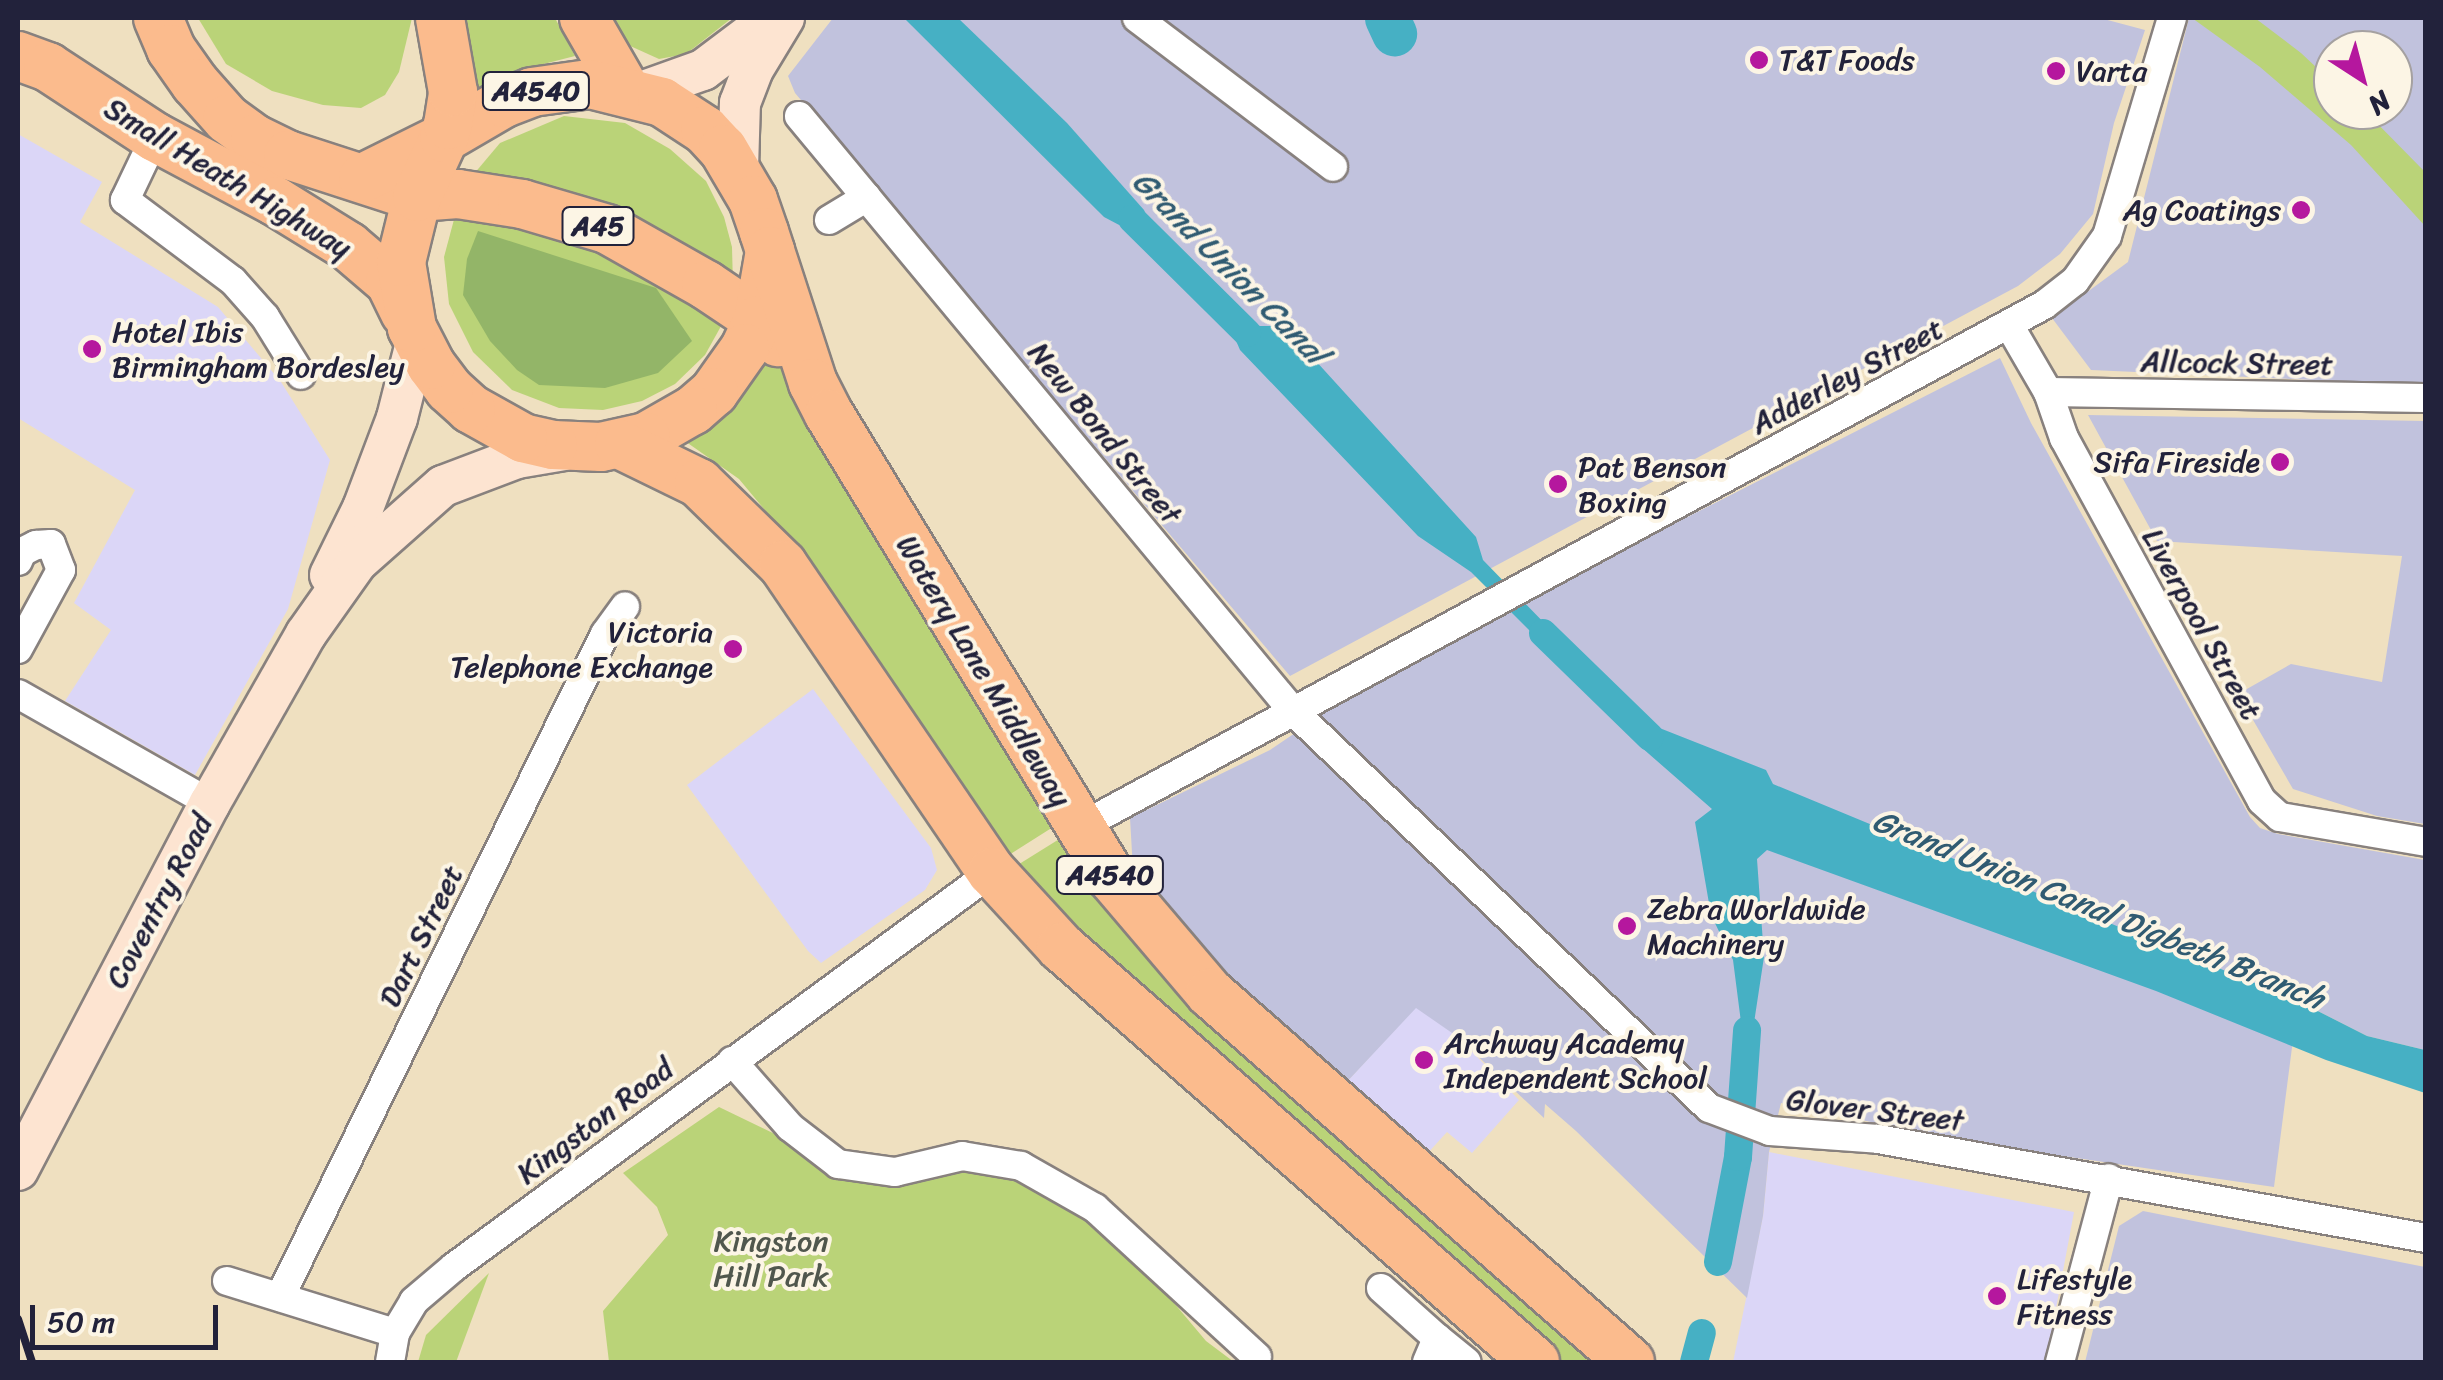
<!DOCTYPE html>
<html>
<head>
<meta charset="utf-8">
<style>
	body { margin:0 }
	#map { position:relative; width:2443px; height:1380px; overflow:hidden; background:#efe0c0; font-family:Sriracha,sans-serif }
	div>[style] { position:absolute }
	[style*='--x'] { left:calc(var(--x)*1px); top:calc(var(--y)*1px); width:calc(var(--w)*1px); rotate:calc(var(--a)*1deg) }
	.built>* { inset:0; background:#dbd6f7 }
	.industrial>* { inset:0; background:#c1c2dd }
	.green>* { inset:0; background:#bad378 }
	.forest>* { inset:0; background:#93b568 }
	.water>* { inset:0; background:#46b0c4 }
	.canal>* { height:28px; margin:-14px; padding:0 14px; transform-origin:14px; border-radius:14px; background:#46b0c4 }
	.river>* { height:45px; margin:-22.5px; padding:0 22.5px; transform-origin:22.5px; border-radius:22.5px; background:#46b0c4 }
	.roads { filter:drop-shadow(2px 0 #88817e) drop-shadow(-2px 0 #88817e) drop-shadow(0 2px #88817e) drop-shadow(0 -2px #88817e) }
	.minor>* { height:28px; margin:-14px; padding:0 14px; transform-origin:14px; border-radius:14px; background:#fff }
	.secondary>* { height:40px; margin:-20px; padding:0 20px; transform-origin:20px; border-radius:20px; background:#fde4d1 }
	.trunk>* { height:48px; margin:-24px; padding:0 24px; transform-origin:24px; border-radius:24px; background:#fbbb8d }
	.rail>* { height:8px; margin:-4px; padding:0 4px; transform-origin:4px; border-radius:4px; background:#22223b }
	.dots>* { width:28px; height:28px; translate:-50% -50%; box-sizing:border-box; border:5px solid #fcf5e5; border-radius:50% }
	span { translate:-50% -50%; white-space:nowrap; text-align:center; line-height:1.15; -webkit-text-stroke:8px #fcf5e5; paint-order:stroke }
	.shield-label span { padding:2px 8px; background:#fcf5e5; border:2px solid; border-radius:8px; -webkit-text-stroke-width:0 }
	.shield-label { font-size:28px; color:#22223b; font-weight:700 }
	.poi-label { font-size:30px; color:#22223b }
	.left { translate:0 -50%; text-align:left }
	.right { translate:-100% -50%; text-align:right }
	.street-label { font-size:30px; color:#22223b }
	.park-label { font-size:30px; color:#50574d }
	.water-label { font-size:32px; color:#305b72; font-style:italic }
	.frame { position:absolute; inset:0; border:20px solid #22223b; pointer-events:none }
	.north { position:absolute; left:2313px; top:30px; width:100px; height:100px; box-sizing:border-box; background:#fcf5e5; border:2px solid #a5a1a1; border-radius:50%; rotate:144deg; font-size:28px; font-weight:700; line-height:40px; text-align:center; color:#22223b }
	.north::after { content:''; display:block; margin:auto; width:35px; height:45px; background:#b5179e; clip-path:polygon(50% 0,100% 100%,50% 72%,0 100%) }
	.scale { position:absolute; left:30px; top:1305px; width:188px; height:45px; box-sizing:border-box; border:5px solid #22223b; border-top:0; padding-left:12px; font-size:30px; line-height:35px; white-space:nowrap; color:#22223b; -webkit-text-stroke:8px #fcf5e5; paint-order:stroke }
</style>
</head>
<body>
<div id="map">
	<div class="built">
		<i style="clip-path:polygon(18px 134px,102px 182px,80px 222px,218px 307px,281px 382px,330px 460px,288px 609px,195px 775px,65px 701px,111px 630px,74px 603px,135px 490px,18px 418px)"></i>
		<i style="clip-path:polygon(813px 689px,931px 848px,937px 870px,925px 890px,821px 963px,808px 951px,687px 785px)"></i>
		<i style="clip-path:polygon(1422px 1000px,1519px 1100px,1472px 1153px,1447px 1132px,1426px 1155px,1343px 1086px)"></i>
		<i style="clip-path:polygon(1769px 1152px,2074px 1212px,2046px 1362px,1733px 1362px,1763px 1216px)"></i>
	</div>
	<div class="industrial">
		<i style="clip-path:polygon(833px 18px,2100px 18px,2145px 30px,2114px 123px,2093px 214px,2060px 254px,2018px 286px,1290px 676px,795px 93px,788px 76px)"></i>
		<i style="clip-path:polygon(evenodd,2189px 18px,2425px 18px,2425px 385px,2091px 370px,2052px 318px,2128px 262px,2189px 18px,2333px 50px,2393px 50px,2393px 110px,2333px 110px,2333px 50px)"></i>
		<i style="clip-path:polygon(2000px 358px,2031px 423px,2250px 817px,2260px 828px,2278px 834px,2425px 860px,2425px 1050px,2367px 1036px,2298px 1001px,2274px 1187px,1961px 1141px,1781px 1103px,1769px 1152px,1763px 1216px,1747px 1298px,1576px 1131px,1545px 1104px,1544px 1118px,1455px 1035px,1416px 1008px,1343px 1086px,1227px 979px,1133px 870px,1130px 818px,1270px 750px,1345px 699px,1540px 592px)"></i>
		<i style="clip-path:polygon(2088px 415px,2425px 421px,2425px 824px,2377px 816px,2293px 789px,2238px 694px,2291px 664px,2382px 682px,2402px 556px,2157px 541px)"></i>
		<i style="clip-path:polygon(2143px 1211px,2425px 1267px,2425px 1362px,2085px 1362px,2119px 1226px)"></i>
	</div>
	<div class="green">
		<i style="clip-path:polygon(198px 18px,412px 18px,399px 72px,385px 95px,361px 108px,323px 105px,272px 91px,226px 64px)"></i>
		<i style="clip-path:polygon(461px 18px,555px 18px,575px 56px,516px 71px,476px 91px)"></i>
		<i style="clip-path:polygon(605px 18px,732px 18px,686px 54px,659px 59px,628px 45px)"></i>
		<i style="clip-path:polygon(2192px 18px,2255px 18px,2301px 53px,2333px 83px,2333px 110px,2364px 110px,2425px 172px,2425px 226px,2351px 145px,2260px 67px)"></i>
		<i style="clip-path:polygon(564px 116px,625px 123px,670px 149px,706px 181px,724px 217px,732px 247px,733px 285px,468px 181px,500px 143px)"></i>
		<i style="clip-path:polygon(456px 212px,562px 231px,725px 319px,705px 355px,675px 384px,642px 401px,603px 410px,559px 408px,512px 390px,473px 352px,449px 304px,444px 257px)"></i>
		<i style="clip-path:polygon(773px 355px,805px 392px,1061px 822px,1001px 860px,789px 539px,739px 479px,682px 439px)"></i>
		<i style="clip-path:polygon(1069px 833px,1596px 1362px,1560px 1362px,1011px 869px)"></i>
		<i style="clip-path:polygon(719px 1107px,781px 1137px,837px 1176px,898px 1187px,961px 1168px,1014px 1177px,1085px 1216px,1137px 1259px,1206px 1341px,1234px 1362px,609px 1362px,603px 1311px,668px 1235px,657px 1207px,623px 1173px)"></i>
		<i style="clip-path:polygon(489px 1273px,456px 1362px,418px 1362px,426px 1335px)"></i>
	</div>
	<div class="forest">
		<i style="clip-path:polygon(478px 231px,656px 288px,692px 341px,658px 373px,605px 388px,539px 385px,517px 370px,490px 341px,463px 295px,467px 259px)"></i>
	</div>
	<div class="water">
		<i style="clip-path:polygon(904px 18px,958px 18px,1067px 123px,1144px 210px,1159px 246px,1104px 217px)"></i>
		<i style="clip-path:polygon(1222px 308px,1260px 326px,1284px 326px,1476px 537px,1483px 560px,1554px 633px,1561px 651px,1541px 642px,1471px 572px,1418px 536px,1240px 350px)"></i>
		<i style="clip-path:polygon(1624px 714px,1766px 770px,1773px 784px,2298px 1001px,2367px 1036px,2425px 1050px,2425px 1093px,2326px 1060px,2156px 991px,1767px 850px,1757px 859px,1764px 957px,1747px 1069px,1733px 960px,1711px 915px,1695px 822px,1712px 809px,1641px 747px)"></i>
	</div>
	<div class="canal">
		<i style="--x:1132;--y:219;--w:162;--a:44.7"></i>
		<i style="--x:1543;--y:633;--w:149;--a:44.2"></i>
		<i style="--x:1718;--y:1262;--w:107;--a:-79.2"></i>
		<i style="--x:1738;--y:1157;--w:127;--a:-85.9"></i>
		<i style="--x:1694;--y:1362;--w:30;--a:-75"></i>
	</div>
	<div class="river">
		<i style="--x:1387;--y:18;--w:17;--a:65"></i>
	</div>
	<div class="roads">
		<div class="minor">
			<i style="--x:1137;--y:18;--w:246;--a:37.2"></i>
			<i style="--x:799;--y:116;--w:772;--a:50.31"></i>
			<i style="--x:1292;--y:710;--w:576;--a:43.66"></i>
			<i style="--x:1709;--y:1108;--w:65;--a:20.7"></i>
			<i style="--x:1770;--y:1131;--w:108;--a:4.2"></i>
			<i style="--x:1878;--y:1139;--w:557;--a:10.24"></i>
			<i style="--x:155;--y:137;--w:70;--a:115.5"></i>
			<i style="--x:125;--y:200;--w:135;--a:36.9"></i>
			<i style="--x:233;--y:281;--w:48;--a:48.4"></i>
			<i style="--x:265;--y:317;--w:68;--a:58.2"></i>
			<i style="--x:829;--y:220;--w:44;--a:-31.2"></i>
			<i style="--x:2009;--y:325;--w:78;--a:59.8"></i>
			<i style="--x:2048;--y:392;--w:49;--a:70.8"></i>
			<i style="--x:2064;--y:438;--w:413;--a:61.4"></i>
			<i style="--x:2262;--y:801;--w:24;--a:42"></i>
			<i style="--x:2280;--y:817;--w:148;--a:9.7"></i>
			<i style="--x:2048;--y:392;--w:378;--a:0.9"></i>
			<i style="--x:18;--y:561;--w:10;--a:-66"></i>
			<i style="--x:22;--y:552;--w:16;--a:-27"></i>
			<i style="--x:36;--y:545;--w:15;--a:-4"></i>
			<i style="--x:51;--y:544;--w:28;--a:69"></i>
			<i style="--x:61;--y:570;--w:90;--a:118.6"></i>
			<i style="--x:18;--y:694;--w:221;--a:29.6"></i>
			<i style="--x:1080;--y:827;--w:1096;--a:-28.44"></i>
			<i style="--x:2044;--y:305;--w:39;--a:-38"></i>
			<i style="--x:2075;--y:281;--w:55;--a:-54.6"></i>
			<i style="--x:2107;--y:236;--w:227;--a:-73.4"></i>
			<i style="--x:732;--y:1061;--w:88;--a:48.7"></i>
			<i style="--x:790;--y:1127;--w:61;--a:37.6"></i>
			<i style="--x:838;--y:1164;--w:58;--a:8"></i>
			<i style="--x:895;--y:1172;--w:69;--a:-13.4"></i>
			<i style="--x:962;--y:1156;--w:60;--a:9.6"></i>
			<i style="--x:1021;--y:1166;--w:85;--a:29.6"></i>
			<i style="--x:1095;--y:1208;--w:220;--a:42.6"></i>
			<i style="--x:227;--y:1281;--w:176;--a:17.2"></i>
			<i style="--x:395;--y:1333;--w:37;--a:-59"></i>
			<i style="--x:414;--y:1301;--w:52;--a:-40.4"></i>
			<i style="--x:454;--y:1267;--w:667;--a:-36.29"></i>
			<i style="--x:1381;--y:1288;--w:75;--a:41.8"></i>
			<i style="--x:280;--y:1297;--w:738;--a:-63.89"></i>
			<i style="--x:605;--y:634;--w:34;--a:-54"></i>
			<i style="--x:390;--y:1362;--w:29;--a:-80"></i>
			<i style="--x:1427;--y:1362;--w:26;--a:-67"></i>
			<i style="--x:1437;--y:1338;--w:38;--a:39"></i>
			<i style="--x:2060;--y:1362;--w:190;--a:-75.1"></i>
		</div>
		<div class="secondary">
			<i style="--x:638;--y:93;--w:69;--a:-19.5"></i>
			<i style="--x:703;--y:70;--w:86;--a:-37"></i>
			<i style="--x:738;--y:169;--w:66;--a:-88.3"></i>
			<i style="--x:740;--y:103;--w:34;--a:-69"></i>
			<i style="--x:752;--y:71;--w:62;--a:-58.9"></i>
			<i style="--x:330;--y:575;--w:75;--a:-63.8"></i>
			<i style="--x:363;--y:508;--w:96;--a:-69.3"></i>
			<i style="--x:397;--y:418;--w:81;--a:-75.8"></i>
			<i style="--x:18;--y:1170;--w:414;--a:-62.4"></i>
			<i style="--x:210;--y:803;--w:194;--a:-60.4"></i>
			<i style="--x:306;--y:634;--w:88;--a:-54.7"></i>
			<i style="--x:357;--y:562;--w:115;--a:-41.5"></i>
			<i style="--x:443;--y:486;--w:79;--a:-20.7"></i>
			<i style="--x:517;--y:458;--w:48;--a:-9.7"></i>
		</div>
		<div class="trunk">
			<i style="--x:158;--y:18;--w:34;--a:67"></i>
			<i style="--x:171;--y:49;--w:42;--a:54.8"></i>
			<i style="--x:195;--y:83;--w:48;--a:48.4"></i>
			<i style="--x:227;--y:119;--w:34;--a:36"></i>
			<i style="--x:255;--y:139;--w:37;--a:26"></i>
			<i style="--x:288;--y:155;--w:136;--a:18"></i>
			<i style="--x:417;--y:197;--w:41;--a:-4.2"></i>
			<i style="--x:458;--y:194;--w:65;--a:8.9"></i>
			<i style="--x:522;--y:204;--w:89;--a:16.4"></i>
			<i style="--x:607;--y:229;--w:114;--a:29.5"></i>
			<i style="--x:706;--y:285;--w:63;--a:33.9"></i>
			<i style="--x:758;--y:320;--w:30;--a:48"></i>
			<i style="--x:584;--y:18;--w:82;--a:60"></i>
			<i style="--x:18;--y:56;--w:32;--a:20"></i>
			<i style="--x:48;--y:67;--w:128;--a:33.2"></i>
			<i style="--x:155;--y:137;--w:136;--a:28.1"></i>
			<i style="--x:275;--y:201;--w:86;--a:31.7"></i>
			<i style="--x:348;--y:246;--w:55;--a:40.6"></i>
			<i style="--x:390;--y:282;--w:34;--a:64"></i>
			<i style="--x:363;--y:178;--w:90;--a:-26.3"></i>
			<i style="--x:444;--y:138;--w:69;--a:-30.3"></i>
			<i style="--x:504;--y:103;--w:30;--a:-21"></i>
			<i style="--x:532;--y:92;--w:59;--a:-7.9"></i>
			<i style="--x:590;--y:84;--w:74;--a:14"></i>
			<i style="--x:662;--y:102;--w:51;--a:33.1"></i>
			<i style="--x:705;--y:130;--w:26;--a:47"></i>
			<i style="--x:723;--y:149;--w:59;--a:59.5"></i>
			<i style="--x:753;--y:200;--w:34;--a:71"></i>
			<i style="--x:764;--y:232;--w:20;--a:72"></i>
			<i style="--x:770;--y:251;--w:70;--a:99.9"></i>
			<i style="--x:758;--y:320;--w:31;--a:115"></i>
			<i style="--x:745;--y:348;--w:54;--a:125.2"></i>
			<i style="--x:714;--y:392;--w:28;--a:139"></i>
			<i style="--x:693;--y:410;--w:54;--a:150.1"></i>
			<i style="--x:646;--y:437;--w:46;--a:167.5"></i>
			<i style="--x:601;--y:447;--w:48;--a:-177.6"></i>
			<i style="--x:553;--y:445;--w:31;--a:-167"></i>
			<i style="--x:523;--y:438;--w:60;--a:-150.9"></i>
			<i style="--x:471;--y:409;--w:30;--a:-138"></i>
			<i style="--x:449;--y:389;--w:30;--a:-127"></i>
			<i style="--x:431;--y:365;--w:42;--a:-117.2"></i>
			<i style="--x:412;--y:328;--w:67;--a:-99.5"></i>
			<i style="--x:401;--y:262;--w:67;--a:-76.2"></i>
			<i style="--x:417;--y:197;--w:65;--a:-65.4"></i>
			<i style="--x:444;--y:138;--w:14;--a:-73"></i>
			<i style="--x:448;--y:125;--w:33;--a:-81"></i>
			<i style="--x:453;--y:92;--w:75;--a:-100"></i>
			<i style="--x:770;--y:251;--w:139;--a:72"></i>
			<i style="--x:813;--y:383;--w:35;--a:63"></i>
			<i style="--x:829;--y:414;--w:543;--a:58.62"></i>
			<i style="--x:1112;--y:878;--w:151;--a:49.6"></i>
			<i style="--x:1210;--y:993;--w:559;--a:41.3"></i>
			<i style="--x:619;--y:444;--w:89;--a:26"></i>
			<i style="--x:699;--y:483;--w:117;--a:44.3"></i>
			<i style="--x:783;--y:565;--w:371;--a:55.8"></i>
			<i style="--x:992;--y:872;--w:102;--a:47.4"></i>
			<i style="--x:1061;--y:947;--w:630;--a:41.2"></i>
		</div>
	</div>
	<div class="rail">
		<i style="--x:18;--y:1319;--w:45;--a:72"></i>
	</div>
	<div class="dots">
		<i style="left:1759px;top:60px;background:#b5179e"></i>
		<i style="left:2056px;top:71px;background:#b5179e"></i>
		<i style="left:2301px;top:210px;background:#b5179e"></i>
		<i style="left:92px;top:349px;background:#b5179e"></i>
		<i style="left:2280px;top:462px;background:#b5179e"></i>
		<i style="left:1558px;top:484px;background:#b5179e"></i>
		<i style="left:733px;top:649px;background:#b5179e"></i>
		<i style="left:1627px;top:926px;background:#b5179e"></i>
		<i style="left:1424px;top:1060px;background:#b5179e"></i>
		<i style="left:1997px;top:1296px;background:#b5179e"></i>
	</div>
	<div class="shield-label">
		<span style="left:536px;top:91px">A4540</span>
		<span style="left:598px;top:226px">A45</span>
		<span style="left:1110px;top:875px">A4540</span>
	</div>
	<div class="poi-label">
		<span class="left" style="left:1779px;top:60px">T&amp;T Foods</span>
		<span class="left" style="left:2076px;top:71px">Varta</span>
		<span class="right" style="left:2281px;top:210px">Ag Coatings</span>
		<span class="left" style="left:112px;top:349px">Hotel Ibis<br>Birmingham Bordesley</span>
		<span class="right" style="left:2260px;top:462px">Sifa Fireside</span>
		<span class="left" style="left:1578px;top:484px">Pat Benson<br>Boxing</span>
		<span class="right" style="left:713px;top:649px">Victoria<br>Telephone Exchange</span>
		<span class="left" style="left:1647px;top:926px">Zebra Worldwide<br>Machinery</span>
		<span class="left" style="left:1444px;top:1060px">Archway Academy<br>Independent School</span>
		<span class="left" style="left:2017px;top:1296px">Lifestyle<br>Fitness</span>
	</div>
	<div class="street-label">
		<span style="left:228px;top:178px;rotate:31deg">Small Heath Highway</span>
		<span style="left:2237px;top:363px;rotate:1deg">Allcock Street</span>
		<span style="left:1847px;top:376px;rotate:-28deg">Adderley Street</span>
		<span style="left:1105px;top:433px;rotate:51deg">New Bond Street</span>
		<span style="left:2202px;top:624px;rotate:61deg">Liverpool Street</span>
		<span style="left:984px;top:671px;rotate:59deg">Watery Lane Middleway</span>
		<span style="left:159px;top:901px;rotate:-62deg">Coventry Road</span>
		<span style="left:421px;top:936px;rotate:-64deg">Dart Street</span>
		<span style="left:1875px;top:1110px;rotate:7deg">Glover Street</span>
		<span style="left:595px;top:1121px;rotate:-37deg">Kingston Road</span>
	</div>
	<div class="park-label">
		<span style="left:771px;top:1258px">Kingston<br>Hill Park</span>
	</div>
	<div class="water-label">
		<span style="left:1229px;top:268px;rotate:45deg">Grand Union Canal</span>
		<span style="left:2098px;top:910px;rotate:22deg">Grand Union Canal Digbeth Branch</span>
	</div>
	<div class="frame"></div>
	<div class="north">N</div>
	<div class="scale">50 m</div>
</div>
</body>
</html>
